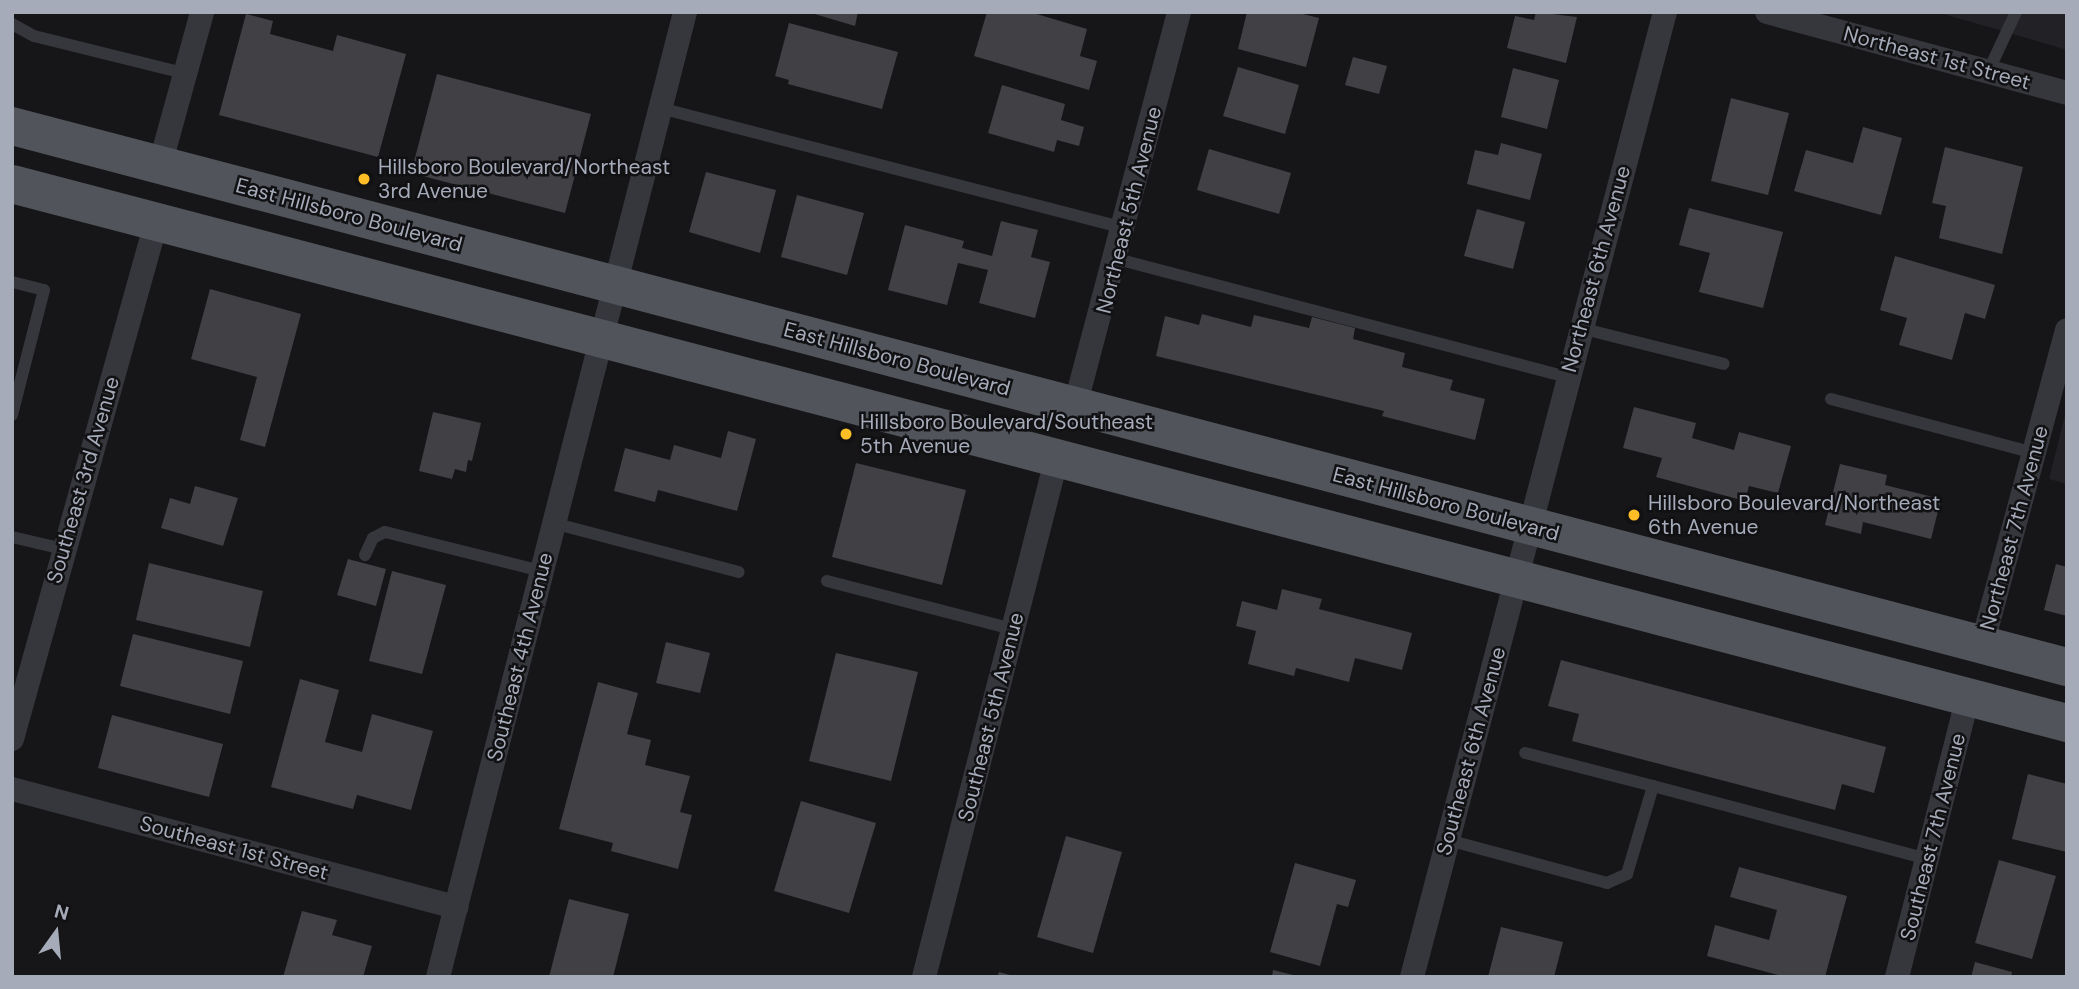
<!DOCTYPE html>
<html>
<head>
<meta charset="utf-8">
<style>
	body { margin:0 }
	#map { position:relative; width:2079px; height:989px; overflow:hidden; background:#161618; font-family:"DM Sans",sans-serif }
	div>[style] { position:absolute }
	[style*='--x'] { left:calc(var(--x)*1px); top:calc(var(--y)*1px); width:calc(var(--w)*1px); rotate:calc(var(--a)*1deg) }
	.built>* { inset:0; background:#222125 }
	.building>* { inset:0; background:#404045 }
	.lane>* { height:12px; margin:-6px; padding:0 6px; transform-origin:6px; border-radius:6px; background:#36373d }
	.street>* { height:24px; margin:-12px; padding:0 12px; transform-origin:12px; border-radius:12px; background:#36373d }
	.primary>* { height:38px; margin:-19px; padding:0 19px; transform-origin:19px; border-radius:19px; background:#52545c }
	.dots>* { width:19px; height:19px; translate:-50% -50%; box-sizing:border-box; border:4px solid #111113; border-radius:50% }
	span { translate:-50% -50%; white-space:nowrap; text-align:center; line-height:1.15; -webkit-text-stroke:5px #111113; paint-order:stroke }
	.street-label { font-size:21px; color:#a6abb9 }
	.poi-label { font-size:21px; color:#a6abb9 }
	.left { translate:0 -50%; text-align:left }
	.frame { position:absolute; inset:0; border:14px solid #a6abb9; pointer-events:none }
	.north { position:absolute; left:21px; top:898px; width:70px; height:70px; -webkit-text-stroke:5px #111113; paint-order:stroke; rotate:15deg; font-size:19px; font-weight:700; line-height:28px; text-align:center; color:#a6abb9 }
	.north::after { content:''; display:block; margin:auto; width:24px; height:32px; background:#a6abb9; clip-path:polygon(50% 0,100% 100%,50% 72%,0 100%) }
</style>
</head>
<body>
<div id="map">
	<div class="built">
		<i style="clip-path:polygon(1936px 12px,2067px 12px,2067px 50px,2003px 31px)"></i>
		<i style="clip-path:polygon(2067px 407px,2067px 484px,2049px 479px)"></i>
	</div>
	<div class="building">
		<i style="clip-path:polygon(808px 12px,858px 12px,855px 26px)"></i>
		<i style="clip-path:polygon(987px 12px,1030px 12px,1087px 29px,1080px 56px,1097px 61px,1089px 90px,974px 56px)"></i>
		<i style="clip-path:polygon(1247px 12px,1295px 12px,1319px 18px,1306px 67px,1238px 49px)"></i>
		<i style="clip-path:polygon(1536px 12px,1577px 17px,1566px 63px,1507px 48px,1515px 16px,1534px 20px)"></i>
		<i style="clip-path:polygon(246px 14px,273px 21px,270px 34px,333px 51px,337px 35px,406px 54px,378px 157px,219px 115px)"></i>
		<i style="clip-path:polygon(789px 23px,898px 52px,882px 109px,788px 84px,789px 80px,775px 76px)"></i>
		<i style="clip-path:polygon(1353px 57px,1387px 66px,1379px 94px,1345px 85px)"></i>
		<i style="clip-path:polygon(1238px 67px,1299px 85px,1285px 134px,1223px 116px)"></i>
		<i style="clip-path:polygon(1513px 68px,1559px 80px,1547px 129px,1501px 117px)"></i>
		<i style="clip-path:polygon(437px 74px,591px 114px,565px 213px,411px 173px)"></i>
		<i style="clip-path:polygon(1002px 85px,1065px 104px,1061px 120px,1084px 127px,1079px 146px,1057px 140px,1054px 152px,988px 133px)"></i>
		<i style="clip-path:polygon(1731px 98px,1789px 113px,1768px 195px,1711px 181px)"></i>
		<i style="clip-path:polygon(1863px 127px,1902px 138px,1881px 215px,1794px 191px,1806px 150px,1853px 163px)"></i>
		<i style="clip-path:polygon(1501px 143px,1542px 154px,1530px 200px,1467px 184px,1475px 150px,1498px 155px)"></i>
		<i style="clip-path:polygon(1945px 147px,2023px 167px,2002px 254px,1939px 238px,1946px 206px,1932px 203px)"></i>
		<i style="clip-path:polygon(1209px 149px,1291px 173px,1279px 214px,1197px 190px)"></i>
		<i style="clip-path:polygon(706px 172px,776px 190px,760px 253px,689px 232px)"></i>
		<i style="clip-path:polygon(797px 195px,864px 213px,847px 275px,781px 257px)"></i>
		<i style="clip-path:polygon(1689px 208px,1783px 232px,1763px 308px,1699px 292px,1710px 253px,1679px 245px)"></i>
		<i style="clip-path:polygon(1477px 209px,1525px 222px,1513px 269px,1464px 256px)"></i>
		<i style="clip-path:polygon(1001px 221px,1038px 230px,1031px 257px,1050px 262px,1035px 318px,979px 303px,988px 270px,958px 263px,947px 305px,888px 290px,905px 225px,964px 241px,962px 248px,992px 256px)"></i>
		<i style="clip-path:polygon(1895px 256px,1995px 285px,1985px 319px,1965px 313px,1952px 360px,1899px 345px,1907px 318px,1880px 310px)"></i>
		<i style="clip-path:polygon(210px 289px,301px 314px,265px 447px,240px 440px,257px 377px,191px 359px)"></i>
		<i style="clip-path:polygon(1202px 314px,1251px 327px,1254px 315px,1309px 328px,1312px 317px,1355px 328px,1353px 339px,1405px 353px,1402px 367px,1453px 380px,1450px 390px,1485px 399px,1475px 440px,1382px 416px,1384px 411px,1156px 356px,1165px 316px,1199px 325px)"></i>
		<i style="clip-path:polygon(1634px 407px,1696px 423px,1692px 438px,1734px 450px,1739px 432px,1791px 446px,1778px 493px,1749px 486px,1745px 501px,1656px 477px,1662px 458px,1623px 448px)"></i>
		<i style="clip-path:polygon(433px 412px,481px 423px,472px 461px,468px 460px,466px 472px,455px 469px,452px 479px,419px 471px)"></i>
		<i style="clip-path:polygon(728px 431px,756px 439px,737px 511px,658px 490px,655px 502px,614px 491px,625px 448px,670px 460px,674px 445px,721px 458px)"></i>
		<i style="clip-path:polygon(856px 463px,966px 490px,942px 585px,832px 557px)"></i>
		<i style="clip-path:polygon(1840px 464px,1887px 475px,1885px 485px,1941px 499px,1931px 539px,1863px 522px,1861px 534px,1825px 525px)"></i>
		<i style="clip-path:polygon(195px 486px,238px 498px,223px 546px,161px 528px,170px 498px,190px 504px)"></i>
		<i style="clip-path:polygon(348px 559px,386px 569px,376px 606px,337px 595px)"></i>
		<i style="clip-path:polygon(149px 563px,263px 591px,250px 647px,136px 620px)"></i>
		<i style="clip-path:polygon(2056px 564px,2067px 567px,2067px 616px,2044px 610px)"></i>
		<i style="clip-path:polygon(392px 571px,446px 585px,422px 674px,369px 661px)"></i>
		<i style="clip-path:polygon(1282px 589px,1322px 599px,1319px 609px,1412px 633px,1402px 670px,1355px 658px,1349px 682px,1296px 668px,1294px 676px,1248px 664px,1256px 631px,1236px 626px,1242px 601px,1277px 610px)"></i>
		<i style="clip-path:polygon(133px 634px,243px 661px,230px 714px,120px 686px)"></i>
		<i style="clip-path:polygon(666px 642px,710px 653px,700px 693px,656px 683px)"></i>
		<i style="clip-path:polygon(836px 653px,918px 672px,891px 781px,809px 761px)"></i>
		<i style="clip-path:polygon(1561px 660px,1886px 747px,1874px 793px,1842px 784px,1835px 810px,1572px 741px,1579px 714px,1548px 706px)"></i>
		<i style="clip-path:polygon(300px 679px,339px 690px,325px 742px,362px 752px,372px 714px,433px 731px,411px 810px,357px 795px,353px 809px,271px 787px)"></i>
		<i style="clip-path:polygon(598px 682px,638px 693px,627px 734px,651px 740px,645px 765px,690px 776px,680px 812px,692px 815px,678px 869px,611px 851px,613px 843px,559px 829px)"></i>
		<i style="clip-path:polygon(112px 715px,223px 744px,209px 797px,98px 768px)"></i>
		<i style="clip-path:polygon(2028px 774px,2067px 784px,2067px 852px,2012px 839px)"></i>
		<i style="clip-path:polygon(801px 801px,876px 823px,849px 913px,774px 891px)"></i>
		<i style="clip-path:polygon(1066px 836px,1122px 852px,1093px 953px,1037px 937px)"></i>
		<i style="clip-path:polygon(1999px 860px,2056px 876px,2032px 959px,1975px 943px)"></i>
		<i style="clip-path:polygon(1295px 863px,1356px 880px,1348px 907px,1337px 904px,1320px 966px,1270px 952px)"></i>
		<i style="clip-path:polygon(1739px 867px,1847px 896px,1825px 977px,1786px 977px,1707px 956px,1715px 925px,1769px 940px,1777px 910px,1730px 897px)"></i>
		<i style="clip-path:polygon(569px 899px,629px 914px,613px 977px,549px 977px)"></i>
		<i style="clip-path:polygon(302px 911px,337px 920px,332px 935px,372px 946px,363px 977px,283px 977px)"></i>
		<i style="clip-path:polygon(1501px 927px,1563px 942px,1554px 977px,1488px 977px)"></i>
		<i style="clip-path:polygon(1975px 962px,2012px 972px,2011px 977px,1971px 977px)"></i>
		<i style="clip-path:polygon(1273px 970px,1297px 976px,1297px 977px,1272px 977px)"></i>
		<i style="clip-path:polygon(999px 972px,1014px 976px,1014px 977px,997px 977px)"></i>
	</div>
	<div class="lane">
		<i style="--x:12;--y:24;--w:25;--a:29"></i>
		<i style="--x:34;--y:36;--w:158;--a:13.9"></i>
		<i style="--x:1988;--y:72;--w:66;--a:-65"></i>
		<i style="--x:660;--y:108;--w:478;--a:14.5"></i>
		<i style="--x:1117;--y:259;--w:465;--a:14.7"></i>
		<i style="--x:12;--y:282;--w:33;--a:14"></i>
		<i style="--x:44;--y:290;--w:129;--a:104.4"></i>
		<i style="--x:1580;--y:328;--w:148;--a:14"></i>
		<i style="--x:1831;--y:399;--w:210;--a:14.9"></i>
		<i style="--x:553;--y:523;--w:192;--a:14.8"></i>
		<i style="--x:12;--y:537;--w:52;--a:13.2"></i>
		<i style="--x:365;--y:555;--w:19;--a:-65"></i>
		<i style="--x:373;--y:538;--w:13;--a:-27"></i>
		<i style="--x:385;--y:532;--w:161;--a:14"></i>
		<i style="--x:827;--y:581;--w:192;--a:14.5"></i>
		<i style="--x:1653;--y:786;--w:284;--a:14.9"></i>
		<i style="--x:1448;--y:840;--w:165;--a:15.1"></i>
		<i style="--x:1607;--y:883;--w:22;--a:-24"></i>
		<i style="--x:1627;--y:874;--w:92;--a:-73.5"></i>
		<i style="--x:1653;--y:786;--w:132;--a:-165.5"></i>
	</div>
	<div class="street">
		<i style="--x:1767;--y:12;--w:311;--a:15.1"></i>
		<i style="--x:160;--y:165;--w:159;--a:-74.6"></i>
		<i style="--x:1075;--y:406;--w:407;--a:-75.2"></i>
		<i style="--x:1982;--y:645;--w:326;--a:-74.9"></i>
		<i style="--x:12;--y:739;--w:536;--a:-74.41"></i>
		<i style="--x:12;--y:789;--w:460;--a:14.9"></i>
		<i style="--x:438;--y:977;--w:996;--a:-75.64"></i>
		<i style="--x:924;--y:977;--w:537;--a:-75.65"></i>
		<i style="--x:1412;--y:977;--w:998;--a:-75.31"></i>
		<i style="--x:1897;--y:977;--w:289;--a:-75.8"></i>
	</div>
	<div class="primary">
		<i style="--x:12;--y:126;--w:2125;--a:14.75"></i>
		<i style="--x:12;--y:184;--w:2125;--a:14.7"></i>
	</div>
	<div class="dots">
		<i style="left:364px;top:179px;background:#ffbe26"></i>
		<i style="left:846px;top:434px;background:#ffbe26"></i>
		<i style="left:1634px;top:515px;background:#ffbe26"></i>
	</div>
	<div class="street-label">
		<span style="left:1937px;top:58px;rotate:15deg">Northeast 1st Street</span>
		<span style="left:1129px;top:210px;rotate:-76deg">Northeast 5th Avenue</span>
		<span style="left:349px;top:215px;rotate:15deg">East Hillsboro Boulevard</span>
		<span style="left:1596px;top:269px;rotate:-75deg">Northeast 6th Avenue</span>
		<span style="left:897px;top:359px;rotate:15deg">East Hillsboro Boulevard</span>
		<span style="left:83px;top:480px;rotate:-74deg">Southeast 3rd Avenue</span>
		<span style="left:1446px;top:504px;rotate:15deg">East Hillsboro Boulevard</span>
		<span style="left:2014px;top:528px;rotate:-75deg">Northeast 7th Avenue</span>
		<span style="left:520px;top:657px;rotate:-76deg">Southeast 4th Avenue</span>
		<span style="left:991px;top:717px;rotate:-76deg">Southeast 5th Avenue</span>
		<span style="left:1471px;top:751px;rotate:-75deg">Southeast 6th Avenue</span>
		<span style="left:1933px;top:837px;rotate:-76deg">Southeast 7th Avenue</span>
		<span style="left:234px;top:848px;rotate:15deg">Southeast 1st Street</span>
	</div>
	<div class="poi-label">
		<span class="left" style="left:378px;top:179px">Hillsboro Boulevard/Northeast<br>3rd Avenue</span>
		<span class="left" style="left:860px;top:434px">Hillsboro Boulevard/Southeast<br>5th Avenue</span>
		<span class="left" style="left:1648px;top:515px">Hillsboro Boulevard/Northeast<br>6th Avenue</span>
	</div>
	<div class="frame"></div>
	<div class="north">N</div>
</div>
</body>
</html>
